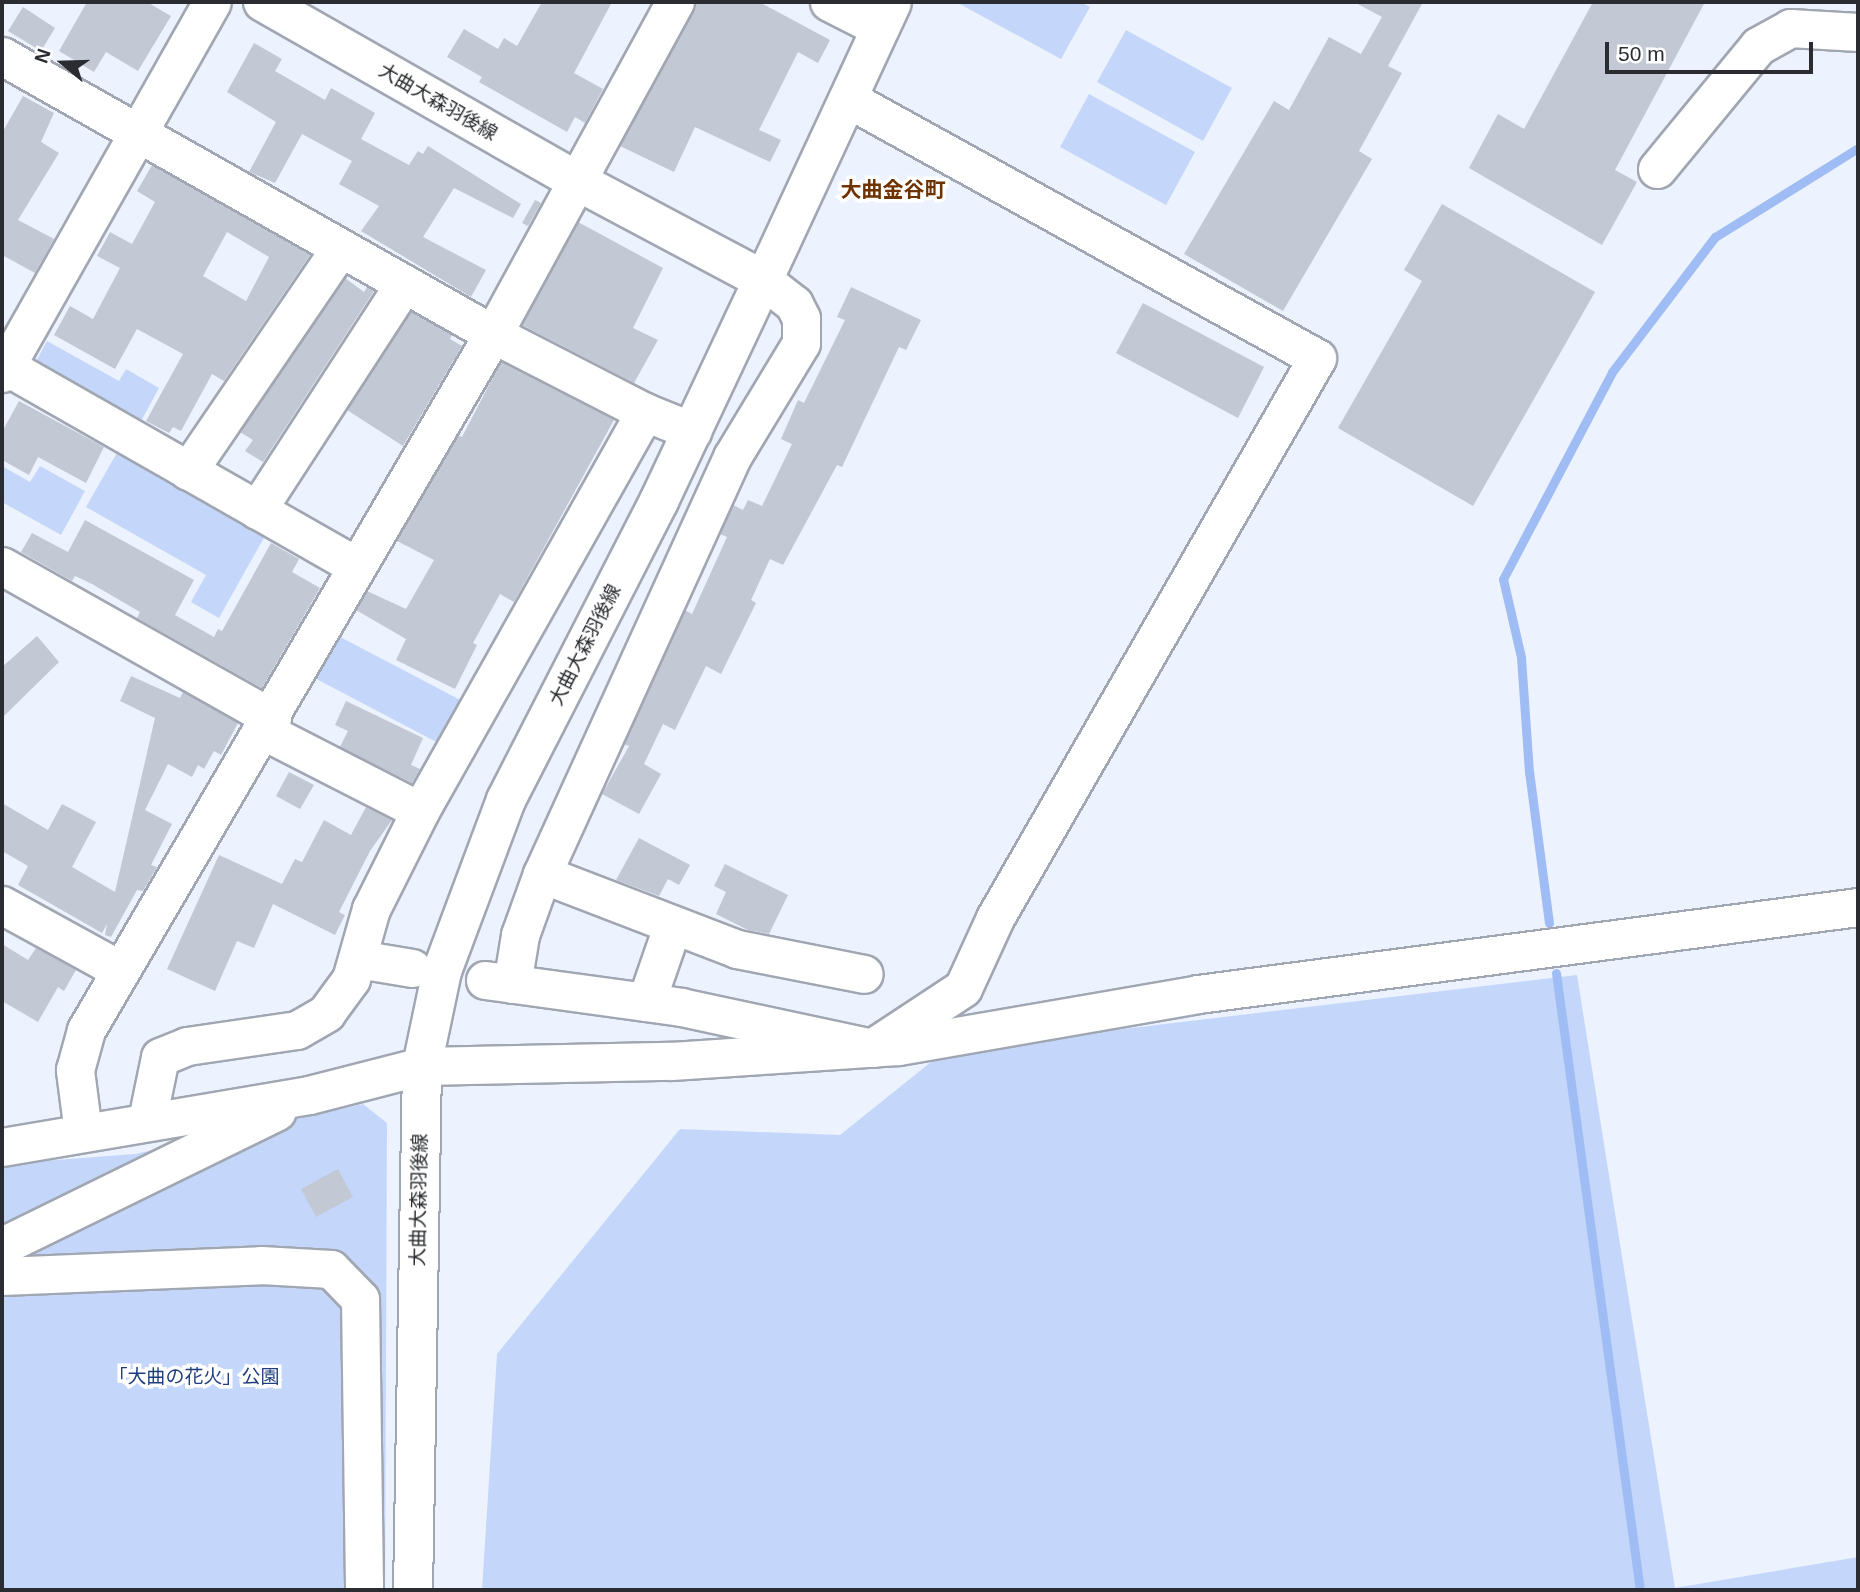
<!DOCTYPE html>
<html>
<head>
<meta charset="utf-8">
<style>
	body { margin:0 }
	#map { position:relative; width:1860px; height:1592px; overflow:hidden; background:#ecf2fe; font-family:Arial,"Noto Sans JP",sans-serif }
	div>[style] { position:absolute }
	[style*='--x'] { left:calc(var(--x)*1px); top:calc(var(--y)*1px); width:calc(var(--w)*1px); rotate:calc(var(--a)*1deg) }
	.green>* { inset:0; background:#c4d7fa }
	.stream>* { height:9px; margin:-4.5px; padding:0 4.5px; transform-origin:4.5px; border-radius:4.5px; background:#9fbdf4 }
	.building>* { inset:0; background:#c2c8d4 }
	.roads { filter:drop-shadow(2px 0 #a1a7b2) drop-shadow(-2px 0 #a1a7b2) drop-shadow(0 2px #a1a7b2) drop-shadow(0 -2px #a1a7b2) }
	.minor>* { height:37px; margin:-18.5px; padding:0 18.5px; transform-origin:18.5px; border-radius:18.5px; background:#fff }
	.major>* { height:38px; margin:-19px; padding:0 19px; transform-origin:19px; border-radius:19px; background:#fff }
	span { translate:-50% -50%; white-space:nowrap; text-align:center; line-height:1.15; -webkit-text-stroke:7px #fff; paint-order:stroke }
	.street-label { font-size:19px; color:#2a2c31 }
	.park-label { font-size:19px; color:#1e3e7e }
	.neighbourhood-label { font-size:21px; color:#6e3301; font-weight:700 }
	.frame { position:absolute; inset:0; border:4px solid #2a2c31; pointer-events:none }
	.north { position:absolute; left:28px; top:28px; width:70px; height:70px; -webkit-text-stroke:5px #fff; paint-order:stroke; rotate:289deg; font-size:19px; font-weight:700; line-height:28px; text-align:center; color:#2a2c31 }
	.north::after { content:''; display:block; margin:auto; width:24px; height:32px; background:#2a2c31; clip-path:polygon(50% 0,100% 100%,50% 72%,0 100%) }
	.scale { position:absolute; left:1605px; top:42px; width:208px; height:32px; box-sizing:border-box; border:4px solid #2a2c31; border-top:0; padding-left:9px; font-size:21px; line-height:24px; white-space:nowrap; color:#2a2c31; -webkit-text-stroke:5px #fff; paint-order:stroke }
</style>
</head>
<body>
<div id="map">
	<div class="green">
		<i style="clip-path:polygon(956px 2px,1081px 2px,1090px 7px,1061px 59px)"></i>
		<i style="clip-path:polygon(1126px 30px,1232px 88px,1203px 141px,1097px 82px)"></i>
		<i style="clip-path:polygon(1089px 94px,1195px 152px,1166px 205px,1060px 147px)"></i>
		<i style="clip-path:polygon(47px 341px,119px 381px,126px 369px,159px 388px,140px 423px,34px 365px)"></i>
		<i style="clip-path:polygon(118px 451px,266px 534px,219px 618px,191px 602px,206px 575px,86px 507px)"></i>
		<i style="clip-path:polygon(2px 466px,30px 482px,40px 466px,85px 491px,61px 535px,2px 502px)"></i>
		<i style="clip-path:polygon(327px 630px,466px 703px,444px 746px,305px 673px)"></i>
		<i style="clip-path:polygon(1577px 975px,1675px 1588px,1858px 1557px,1858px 1590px,482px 1590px,497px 1354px,680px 1129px,840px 1135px,946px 1050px)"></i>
		<i style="clip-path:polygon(363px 1104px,387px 1123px,385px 1590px,2px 1590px,2px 1164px,135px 1154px)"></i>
	</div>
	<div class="stream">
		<i style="--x:1549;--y:923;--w:152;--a:-97.5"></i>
		<i style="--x:1529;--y:772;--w:115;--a:-94"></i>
		<i style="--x:1521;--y:657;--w:80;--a:-103"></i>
		<i style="--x:1503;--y:579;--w:234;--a:-62.2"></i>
		<i style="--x:1612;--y:372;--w:170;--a:-52.7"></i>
		<i style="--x:1715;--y:237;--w:168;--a:-31.9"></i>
		<i style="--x:1556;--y:973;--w:623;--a:82.25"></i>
	</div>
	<div class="building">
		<i style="clip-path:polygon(87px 2px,147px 2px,171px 16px,138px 71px,106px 52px,94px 72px,59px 51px)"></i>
		<i style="clip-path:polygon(542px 2px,612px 2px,574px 73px,603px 89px,585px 123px,575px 117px,567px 132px,479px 82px,482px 77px,447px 57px,464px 29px,498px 49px,504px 38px,517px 46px)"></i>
		<i style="clip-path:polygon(696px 2px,759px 2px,830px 40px,818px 63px,798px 52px,759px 130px,781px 140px,770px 162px,695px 127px,674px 172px,620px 146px)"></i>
		<i style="clip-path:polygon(1354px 2px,1423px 2px,1388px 66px,1402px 73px,1359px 151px,1372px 159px,1283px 311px,1184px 254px,1274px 101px,1289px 110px,1329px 37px,1361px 54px,1382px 17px)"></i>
		<i style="clip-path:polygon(1593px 2px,1705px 2px,1615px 170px,1637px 182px,1602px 245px,1469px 168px,1498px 114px,1524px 129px)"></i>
		<i style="clip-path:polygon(23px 7px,55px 28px,41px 51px,8px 31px)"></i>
		<i style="clip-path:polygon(254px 43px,282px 59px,275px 71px,325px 100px,331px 88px,375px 113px,361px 139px,409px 165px,418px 151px,423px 154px,428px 146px,521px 204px,513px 218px,454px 188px,423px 237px,486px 270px,471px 297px,361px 231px,379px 206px,339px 184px,352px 161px,302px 134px,275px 183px,249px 172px,276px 122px,227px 92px)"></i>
		<i style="clip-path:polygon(23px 96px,54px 113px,41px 142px,59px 153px,18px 220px,54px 239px,35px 273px,2px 255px,2px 133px)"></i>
		<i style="clip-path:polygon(evenodd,152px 165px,310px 255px,224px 381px,212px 374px,181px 431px,173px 427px,169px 433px,146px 421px,183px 354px,137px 329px,115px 369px,54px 335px,70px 306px,93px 319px,120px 268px,97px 256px,110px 232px,132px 244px,155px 202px,137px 191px,152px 165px,227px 232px,269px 257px,246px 301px,203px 276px,227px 232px)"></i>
		<i style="clip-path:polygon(535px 200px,541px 203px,528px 226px,522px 223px)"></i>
		<i style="clip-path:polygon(1442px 204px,1595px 292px,1473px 506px,1338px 428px,1422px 281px,1404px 270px)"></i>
		<i style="clip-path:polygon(578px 222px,663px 268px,633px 328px,658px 340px,634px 383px,522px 325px)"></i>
		<i style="clip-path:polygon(345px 278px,364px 292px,367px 287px,374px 291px,263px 462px,245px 451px,253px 440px,240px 432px)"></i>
		<i style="clip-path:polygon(851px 287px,921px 320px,906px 350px,899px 347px,842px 467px,837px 465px,783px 565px,770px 559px,751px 600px,756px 603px,721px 674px,706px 666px,675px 730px,663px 724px,644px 764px,661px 774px,639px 814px,602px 794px,629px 746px,624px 744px,685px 610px,692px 614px,727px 537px,720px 534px,733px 505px,743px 510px,748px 500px,762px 506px,792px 444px,781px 439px,798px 400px,804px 403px,845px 320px,837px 317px)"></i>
		<i style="clip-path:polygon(1143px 303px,1264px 367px,1238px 418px,1116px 353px)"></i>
		<i style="clip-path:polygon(411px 312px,452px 335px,450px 339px,462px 346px,403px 446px,347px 410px)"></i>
		<i style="clip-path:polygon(501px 362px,614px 420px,514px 602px,500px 594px,473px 643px,477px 645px,455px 689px,396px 660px,406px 639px,356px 610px,367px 591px,406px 609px,434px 560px,397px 541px,458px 435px,462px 437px)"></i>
		<i style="clip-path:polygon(19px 401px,104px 447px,86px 483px,38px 457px,29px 475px,2px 460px,2px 432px)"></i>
		<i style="clip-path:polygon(85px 520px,194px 580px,175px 615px,214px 637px,218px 629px,222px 631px,271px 543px,299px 559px,292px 572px,320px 588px,262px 688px,137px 618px,140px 612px,92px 584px,75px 576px,72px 581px,21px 552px,32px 533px,68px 552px)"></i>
		<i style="clip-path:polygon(37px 636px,59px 662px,2px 718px,2px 667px)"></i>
		<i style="clip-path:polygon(131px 676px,180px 698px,183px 692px,238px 723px,221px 755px,214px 751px,204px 769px,198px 765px,192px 777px,168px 764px,145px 810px,172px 824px,151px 865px,157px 867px,143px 891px,137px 890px,111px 937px,105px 935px,107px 924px,102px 933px,18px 885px,28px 866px,2px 851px,2px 803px,48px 830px,62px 804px,96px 822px,72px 867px,115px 892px,155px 718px,120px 701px)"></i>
		<i style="clip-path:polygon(346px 701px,423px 738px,411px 765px,420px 769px,412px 783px,340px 747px,348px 731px,335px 725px)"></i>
		<i style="clip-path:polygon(289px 772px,314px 785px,300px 809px,276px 796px)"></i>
		<i style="clip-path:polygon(366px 807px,392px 820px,370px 851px,339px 912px,345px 915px,335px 935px,273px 904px,254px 948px,237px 941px,215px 991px,167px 969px,219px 855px,282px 884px,295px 859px,302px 862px,324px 820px,351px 835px)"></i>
		<i style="clip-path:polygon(639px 838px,690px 865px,679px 885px,668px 879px,659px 896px,616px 880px)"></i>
		<i style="clip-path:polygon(725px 864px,788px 895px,769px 934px,748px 930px,716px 914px,726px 892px,714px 886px)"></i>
		<i style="clip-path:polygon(2px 944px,28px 960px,36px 948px,76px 970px,64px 991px,58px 987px,38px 1022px,2px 1001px)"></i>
		<i style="clip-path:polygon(338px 1169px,353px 1197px,316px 1217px,301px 1189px)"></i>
	</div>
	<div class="roads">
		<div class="minor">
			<i style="--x:829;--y:2;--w:55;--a:27"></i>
			<i style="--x:2;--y:56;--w:564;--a:29.52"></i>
			<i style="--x:493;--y:334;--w:171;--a:27.2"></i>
			<i style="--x:1657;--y:169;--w:159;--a:-50.6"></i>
			<i style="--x:1758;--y:46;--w:37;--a:-29"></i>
			<i style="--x:1790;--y:28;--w:68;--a:3.4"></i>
			<i style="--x:2;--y:364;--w:408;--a:29.7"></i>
			<i style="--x:2;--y:373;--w:426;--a:-60.5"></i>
			<i style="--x:188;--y:471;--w:270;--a:-55.7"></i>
			<i style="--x:257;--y:510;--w:270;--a:-57"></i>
			<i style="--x:2;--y:566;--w:310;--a:29.4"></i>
			<i style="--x:264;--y:731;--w:175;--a:27.1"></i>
			<i style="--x:542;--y:874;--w:209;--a:21"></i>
			<i style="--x:737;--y:949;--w:129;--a:11.1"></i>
			<i style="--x:2;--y:905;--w:135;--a:28.8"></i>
			<i style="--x:358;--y:959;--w:55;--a:9.5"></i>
			<i style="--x:485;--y:980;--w:198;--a:7.8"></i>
			<i style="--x:681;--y:1007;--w:195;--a:12.1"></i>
			<i style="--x:872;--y:1048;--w:109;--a:-33.4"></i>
			<i style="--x:963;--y:988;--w:77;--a:-65.4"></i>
			<i style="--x:995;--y:918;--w:646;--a:-60.1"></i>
			<i style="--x:1317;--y:358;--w:534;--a:-151.08"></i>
			<i style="--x:512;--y:984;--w:50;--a:-80.7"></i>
			<i style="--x:520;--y:935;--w:65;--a:-70.2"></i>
			<i style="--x:542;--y:874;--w:458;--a:-65.5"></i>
			<i style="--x:732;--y:457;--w:133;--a:-58.8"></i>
			<i style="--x:801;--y:343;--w:25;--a:-90"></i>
			<i style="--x:801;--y:318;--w:16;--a:-117"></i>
			<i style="--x:794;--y:304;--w:39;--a:-142"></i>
			<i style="--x:763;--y:280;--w:306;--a:-65.1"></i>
			<i style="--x:646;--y:1002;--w:79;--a:-70.9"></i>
			<i style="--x:147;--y:1120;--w:64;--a:-78.3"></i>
			<i style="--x:160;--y:1057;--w:29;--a:-22"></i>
			<i style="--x:187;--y:1046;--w:111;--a:-8.3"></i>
			<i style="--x:297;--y:1030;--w:34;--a:-30"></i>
			<i style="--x:326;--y:1013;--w:42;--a:-53.7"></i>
			<i style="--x:351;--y:979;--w:73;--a:-74.1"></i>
			<i style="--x:371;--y:909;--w:110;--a:-63.4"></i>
			<i style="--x:420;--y:811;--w:458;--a:-60.6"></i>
			<i style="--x:645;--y:412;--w:51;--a:22"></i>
			<i style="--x:83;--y:1132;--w:63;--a:-97.4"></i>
			<i style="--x:75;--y:1070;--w:41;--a:-74.6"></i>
			<i style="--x:86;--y:1030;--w:806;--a:-59.68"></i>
			<i style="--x:493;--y:334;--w:379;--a:-61.3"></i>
			<i style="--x:2;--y:1147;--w:311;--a:-9.6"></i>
			<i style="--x:309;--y:1095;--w:117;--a:-14.4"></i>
			<i style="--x:422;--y:1066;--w:249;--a:-1.2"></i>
			<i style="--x:671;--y:1061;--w:227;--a:-3.8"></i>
			<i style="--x:898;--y:1046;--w:304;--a:-9.8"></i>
			<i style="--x:1198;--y:994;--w:666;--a:-7.51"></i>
			<i style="--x:2;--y:1246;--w:306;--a:-26.1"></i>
			<i style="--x:2;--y:1276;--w:259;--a:-2.4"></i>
			<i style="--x:261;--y:1265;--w:70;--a:3.3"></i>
			<i style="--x:331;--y:1269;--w:42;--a:46"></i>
			<i style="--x:360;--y:1299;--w:291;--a:89.2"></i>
		</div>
		<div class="major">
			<i style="--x:263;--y:2;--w:361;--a:29.7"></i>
			<i style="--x:577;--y:181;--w:211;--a:28"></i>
			<i style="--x:763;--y:280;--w:244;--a:115.2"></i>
			<i style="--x:659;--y:501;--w:336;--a:117.1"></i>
			<i style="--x:506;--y:800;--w:183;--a:110.5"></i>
			<i style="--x:442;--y:971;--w:97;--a:101.9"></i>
			<i style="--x:422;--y:1066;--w:524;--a:90.98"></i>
		</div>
	</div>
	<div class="street-label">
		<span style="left:438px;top:102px;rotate:30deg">大曲大森羽後線</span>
		<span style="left:585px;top:645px;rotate:-63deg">大曲大森羽後線</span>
		<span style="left:419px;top:1200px;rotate:-89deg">大曲大森羽後線</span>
	</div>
	<div class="park-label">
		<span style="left:194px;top:1377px">「大曲の花火」公園</span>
	</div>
	<div class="neighbourhood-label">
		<span style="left:893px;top:190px">大曲金谷町</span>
	</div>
	<div class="frame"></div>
	<div class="north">N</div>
	<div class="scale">50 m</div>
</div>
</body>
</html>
